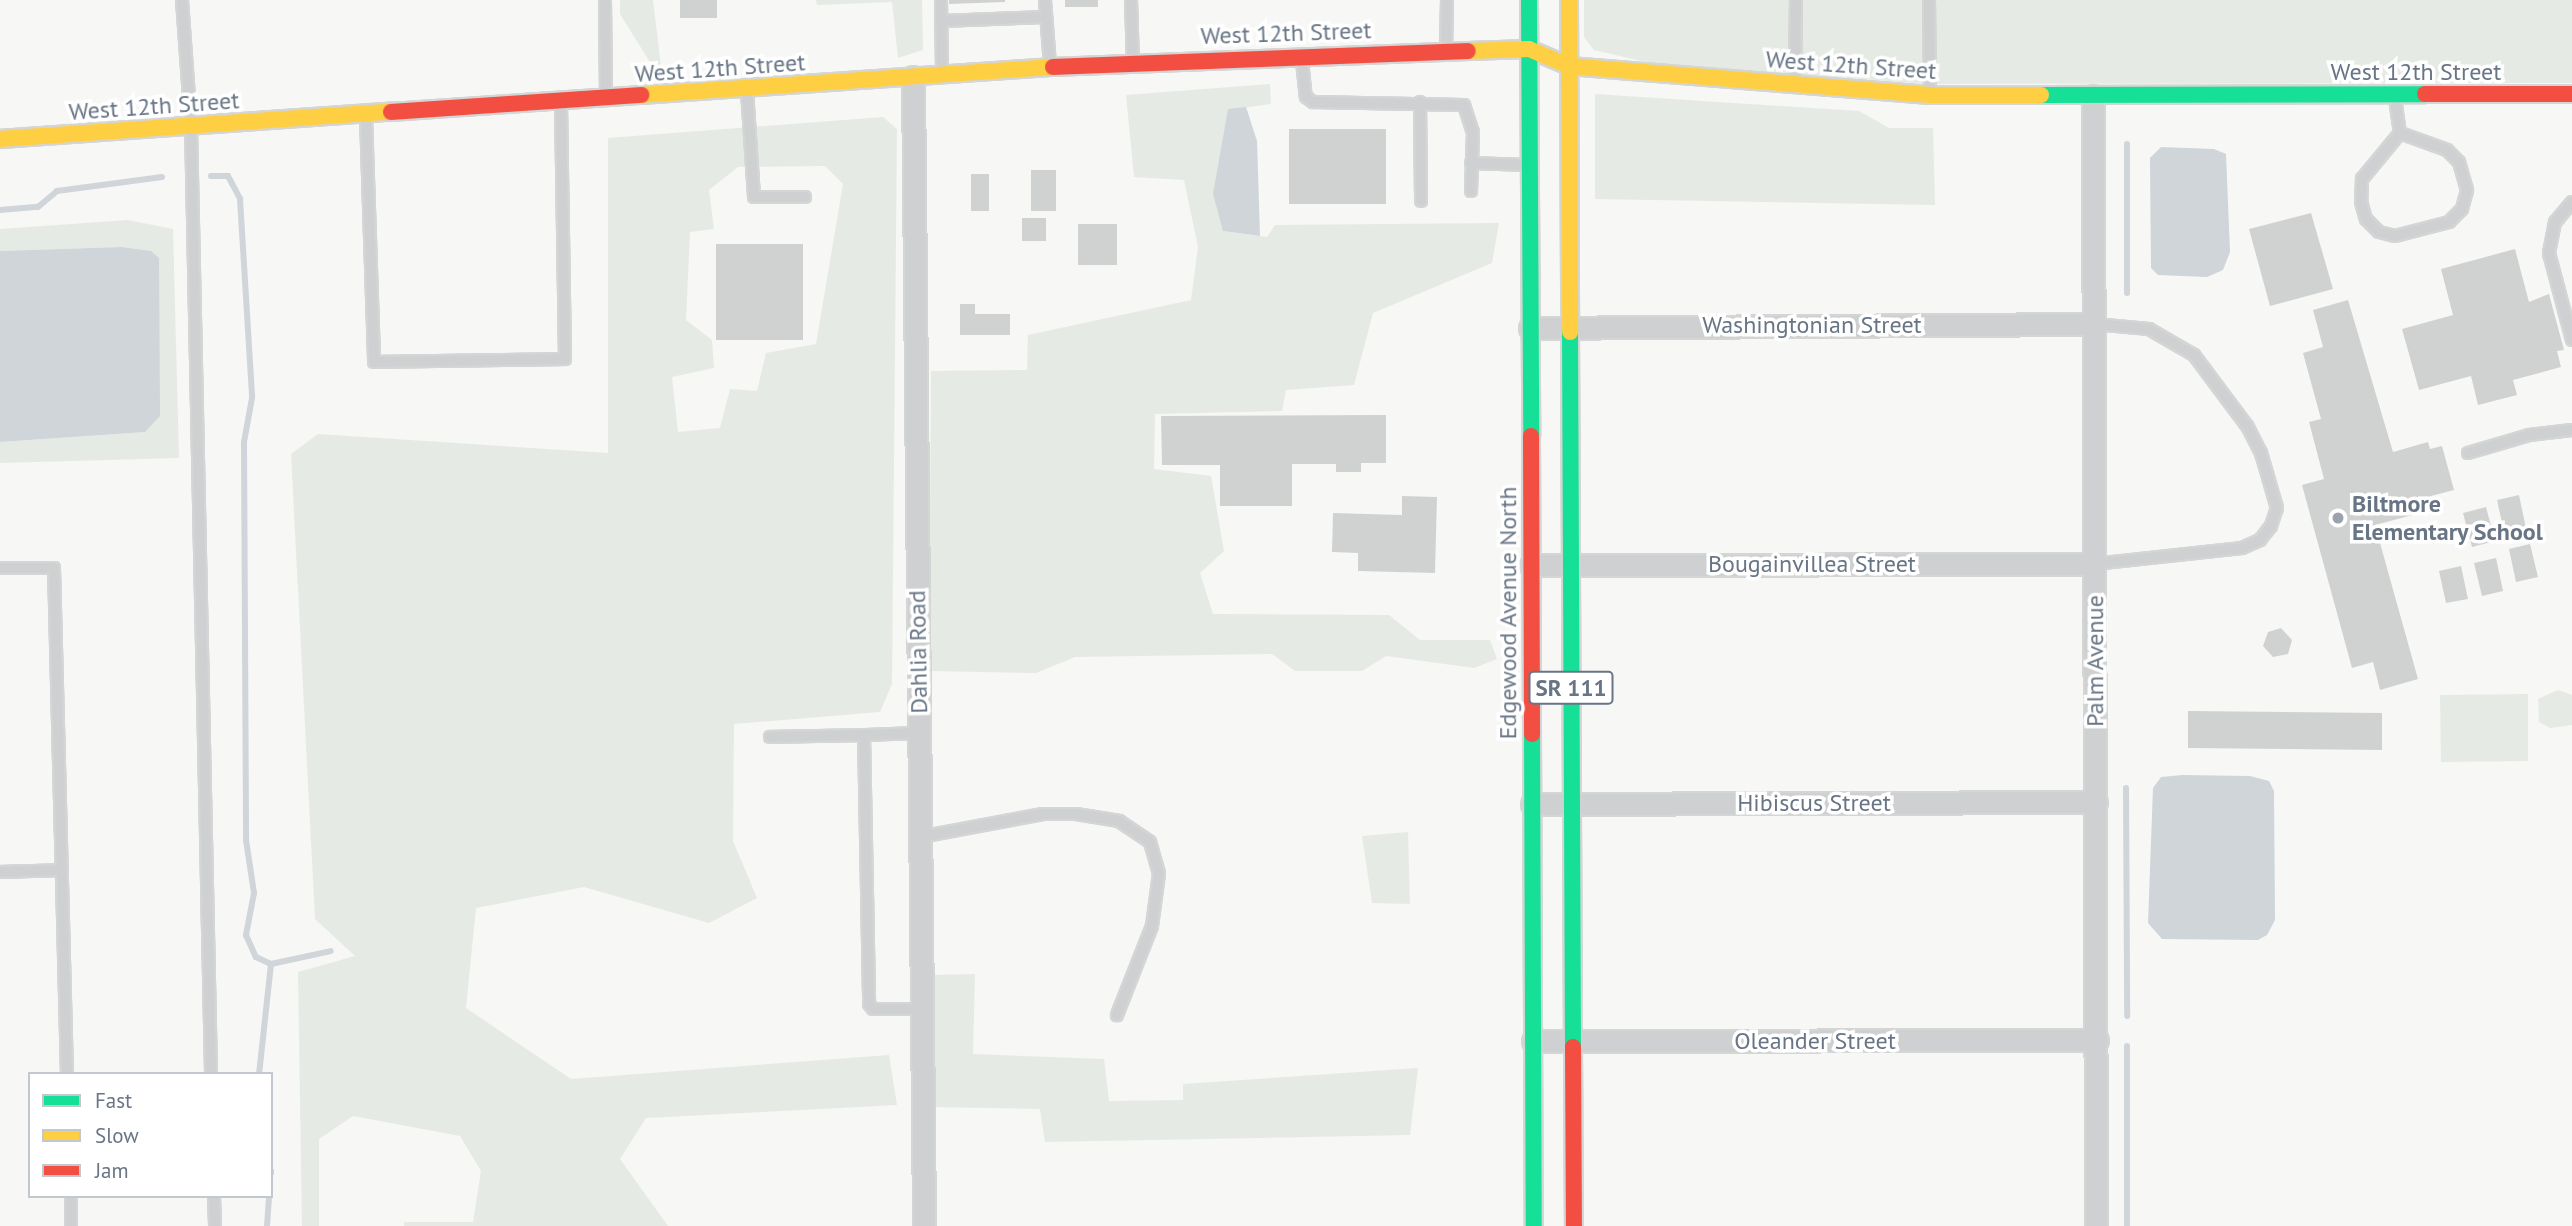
<!DOCTYPE html>
<html>
<head>
<meta charset="utf-8">
<style>
	body { margin:0 }
	#map { position:relative; width:2572px; height:1226px; overflow:hidden; background:#f7f7f6; font-family:"PT Sans",sans-serif }
	div>[style] { position:absolute }
	[style*='--x'] { left:calc(var(--x)*1px); top:calc(var(--y)*1px); width:calc(var(--w)*1px); rotate:calc(var(--a)*1deg) }
	.green>* { inset:0; background:#e6eae4 }
	.water>* { inset:0; background:#cfd5d9 }
	.stream>* { height:6px; margin:-3px; padding:0 3px; transform-origin:3px; border-radius:3px; background:#cfd5d9 }
	.building>* { inset:0; background:#d0d2d2 }
	.roads { filter:drop-shadow(2px 0 #d4d5d5) drop-shadow(-2px 0 #d4d5d5) drop-shadow(0 2px #d4d5d5) drop-shadow(0 -2px #d4d5d5) }
	.lane>* { height:10px; margin:-5px; padding:0 5px; transform-origin:5px; border-radius:5px; background:#cfd0d1 }
	.street>* { height:21px; margin:-10.5px; padding:0 10.5px; transform-origin:10.5px; border-radius:10.5px; background:#cfd0d1 }
	.fast>* { height:16px; margin:-8px; padding:0 8px; transform-origin:8px; border-radius:8px; background:#16e098 }
	.slow>* { height:16px; margin:-8px; padding:0 8px; transform-origin:8px; border-radius:8px; background:#ffcf43 }
	.jam>* { height:16px; margin:-8px; padding:0 8px; transform-origin:8px; border-radius:8px; background:#f24e42 }
	.dots>* { width:19px; height:19px; translate:-50% -50%; box-sizing:border-box; border:4px solid #fff; border-radius:50% }
	span { translate:-50% -50%; white-space:nowrap; text-align:center; line-height:1.15; -webkit-text-stroke:7px #fff; paint-order:stroke }
	.shield-label span { padding:2px 5px; background:#fff; border:2px solid; border-radius:5px; -webkit-text-stroke-width:0 }
	.shield-label { font-size:23px; color:#687585; font-weight:700 }
	.street-label { font-size:24px; color:#687585 }
	.poi-label { font-size:24px; color:#687585; font-weight:700 }
	.left { translate:0 -50%; text-align:left }
	.legend { position:absolute; left:28px; top:1072px; width:245px; height:126px; box-sizing:border-box; background:#fff; border:2px solid #c3c8ce; margin:0; padding:9px 12px; list-style:none; font-size:21px; color:#687585 }
	.legend li { display:flex; align-items:center; gap:14px; height:35px }
	.legend b { width:35px; border:2px solid #c3c8ce }
</style>
</head>
<body>
<div id="map">
	<div class="green">
		<i style="clip-path:polygon(620px 0,653px 0,663px 83px,620px 14px)"></i>
		<i style="clip-path:polygon(816px 0,922px 0,923px 50px,898px 58px,892px 2px,817px 5px)"></i>
		<i style="clip-path:polygon(1584px 0,2572px 0,2572px 83px,1927px 84px,1650px 63px,1594px 50px,1584px 37px)"></i>
		<i style="clip-path:polygon(1270px 84px,1271px 104px,1228px 110px,1223px 231px,1267px 237px,1275px 225px,1499px 223px,1492px 263px,1373px 313px,1354px 385px,1286px 390px,1282px 411px,1155px 414px,1154px 469px,1211px 476px,1224px 551px,1200px 573px,1213px 614px,1389px 615px,1420px 640px,1490px 640px,1497px 659px,1474px 668px,1386px 656px,1362px 671px,1295px 671px,1272px 654px,1075px 657px,1036px 673px,929px 671px,931px 371px,1027px 370px,1028px 335px,1191px 300px,1198px 247px,1184px 180px,1134px 177px,1126px 95px)"></i>
		<i style="clip-path:polygon(1595px 94px,1859px 111px,1889px 128px,1933px 128px,1935px 205px,1595px 199px)"></i>
		<i style="clip-path:polygon(evenodd,883px 117px,897px 129px,892px 684px,880px 712px,734px 724px,733px 841px,757px 898px,709px 923px,584px 887px,476px 908px,466px 1008px,571px 1079px,889px 1055px,897px 1105px,646px 1118px,620px 1159px,668px 1226px,404px 1226px,404px 1222px,473px 1222px,481px 1171px,460px 1136px,353px 1116px,319px 1139px,319px 1226px,302px 1226px,298px 972px,355px 956px,315px 919px,291px 454px,318px 434px,608px 453px,608px 138px,883px 117px,825px 166px,843px 184px,816px 344px,766px 353px,757px 391px,730px 389px,720px 428px,678px 432px,672px 377px,714px 368px,712px 340px,686px 320px,690px 232px,714px 229px,709px 190px,738px 167px,825px 166px)"></i>
		<i style="clip-path:polygon(128px 220px,173px 229px,179px 458px,0 463px,0 442px,145px 432px,121px 247px,0 251px,0 229px)"></i>
		<i style="clip-path:polygon(2558px 690px,2572px 695px,2572px 725px,2550px 728px,2539px 722px,2538px 699px)"></i>
		<i style="clip-path:polygon(2528px 694px,2528px 761px,2441px 762px,2440px 695px)"></i>
		<i style="clip-path:polygon(1408px 832px,1410px 904px,1372px 903px,1362px 836px)"></i>
		<i style="clip-path:polygon(975px 974px,973px 1054px,1104px 1059px,1109px 1101px,1183px 1100px,1183px 1084px,1418px 1068px,1410px 1135px,1045px 1142px,1040px 1109px,931px 1107px,931px 975px)"></i>
	</div>
	<div class="water">
		<i style="clip-path:polygon(1246px 107px,1257px 141px,1260px 236px,1223px 231px,1213px 194px,1228px 109px)"></i>
		<i style="clip-path:polygon(2161px 147px,2214px 149px,2226px 154px,2230px 252px,2223px 270px,2207px 277px,2158px 275px,2151px 268px,2150px 158px)"></i>
		<i style="clip-path:polygon(121px 247px,151px 251px,159px 258px,160px 416px,145px 432px,0 442px,0 251px)"></i>
		<i style="clip-path:polygon(2182px 775px,2250px 776px,2269px 781px,2274px 791px,2275px 920px,2267px 935px,2258px 940px,2162px 939px,2148px 923px,2153px 788px,2161px 777px)"></i>
	</div>
	<div class="stream">
		<i style="--x:2127;--y:144;--w:149;--a:90"></i>
		<i style="--x:211;--y:176;--w:17;--a:0"></i>
		<i style="--x:228;--y:176;--w:26;--a:62"></i>
		<i style="--x:240;--y:199;--w:199;--a:86.5"></i>
		<i style="--x:252;--y:398;--w:45;--a:100.3"></i>
		<i style="--x:244;--y:442;--w:398;--a:89.7"></i>
		<i style="--x:246;--y:840;--w:54;--a:81.4"></i>
		<i style="--x:254;--y:893;--w:43;--a:100.8"></i>
		<i style="--x:246;--y:935;--w:24;--a:66"></i>
		<i style="--x:256;--y:957;--w:17;--a:25"></i>
		<i style="--x:271;--y:964;--w:111;--a:96.2"></i>
		<i style="--x:0;--y:210;--w:38;--a:-5"></i>
		<i style="--x:38;--y:207;--w:25;--a:-40"></i>
		<i style="--x:57;--y:191;--w:106;--a:-7.6"></i>
		<i style="--x:2126;--y:788;--w:228;--a:89.7"></i>
		<i style="--x:271;--y:964;--w:61;--a:-12.2"></i>
		<i style="--x:2127;--y:1046;--w:180;--a:90"></i>
		<i style="--x:271;--y:1171;--w:2;--a:90"></i>
		<i style="--x:267;--y:1226;--w:30;--a:-86"></i>
	</div>
	<div class="building">
		<i style="clip-path:polygon(680px 0,717px 0,717px 18px,680px 18px)"></i>
		<i style="clip-path:polygon(949px 0,1005px 0,1005px 2px,949px 4px)"></i>
		<i style="clip-path:polygon(1065px 0,1098px 0,1098px 7px,1065px 7px)"></i>
		<i style="clip-path:polygon(1289px 129px,1386px 129px,1386px 204px,1289px 204px)"></i>
		<i style="clip-path:polygon(1031px 170px,1056px 170px,1056px 211px,1031px 211px)"></i>
		<i style="clip-path:polygon(971px 174px,989px 174px,989px 211px,971px 211px)"></i>
		<i style="clip-path:polygon(2311px 213px,2333px 289px,2270px 306px,2249px 229px)"></i>
		<i style="clip-path:polygon(1022px 218px,1046px 218px,1046px 241px,1022px 241px)"></i>
		<i style="clip-path:polygon(1078px 224px,1117px 224px,1117px 265px,1078px 265px)"></i>
		<i style="clip-path:polygon(716px 244px,803px 244px,803px 340px,716px 340px)"></i>
		<i style="clip-path:polygon(2515px 249px,2529px 302px,2549px 294px,2564px 350px,2557px 351px,2561px 367px,2513px 380px,2517px 395px,2478px 405px,2471px 376px,2419px 390px,2402px 329px,2453px 315px,2441px 269px)"></i>
		<i style="clip-path:polygon(2348px 300px,2393px 452px,2428px 442px,2430px 449px,2442px 446px,2454px 490px,2431px 496px,2435px 509px,2375px 525px,2418px 679px,2380px 690px,2373px 662px,2352px 668px,2302px 485px,2324px 479px,2309px 422px,2321px 419px,2303px 353px,2323px 347px,2313px 310px)"></i>
		<i style="clip-path:polygon(960px 304px,975px 304px,975px 314px,1010px 314px,1010px 335px,960px 335px)"></i>
		<i style="clip-path:polygon(1386px 415px,1386px 463px,1361px 463px,1361px 472px,1336px 472px,1336px 464px,1292px 464px,1292px 506px,1220px 506px,1220px 465px,1162px 465px,1161px 416px)"></i>
		<i style="clip-path:polygon(2519px 495px,2526px 528px,2504px 532px,2497px 500px)"></i>
		<i style="clip-path:polygon(1402px 496px,1437px 497px,1435px 573px,1358px 571px,1358px 553px,1332px 552px,1333px 513px,1402px 515px)"></i>
		<i style="clip-path:polygon(2486px 507px,2495px 541px,2472px 547px,2463px 513px)"></i>
		<i style="clip-path:polygon(2530px 544px,2538px 577px,2516px 582px,2509px 549px)"></i>
		<i style="clip-path:polygon(2496px 558px,2503px 591px,2482px 596px,2474px 563px)"></i>
		<i style="clip-path:polygon(2461px 566px,2468px 599px,2446px 603px,2439px 571px)"></i>
		<i style="clip-path:polygon(2281px 628px,2292px 640px,2288px 654px,2273px 657px,2263px 646px,2268px 632px)"></i>
		<i style="clip-path:polygon(2188px 711px,2382px 713px,2382px 750px,2188px 748px)"></i>
	</div>
	<div class="roads">
		<div class="lane">
			<i style="--x:182;--y:0;--w:126;--a:85.9"></i>
			<i style="--x:191;--y:126;--w:948;--a:88.79"></i>
			<i style="--x:605;--y:0;--w:96;--a:89.4"></i>
			<i style="--x:941;--y:0;--w:72;--a:89.2"></i>
			<i style="--x:1045;--y:0;--w:65;--a:85.6"></i>
			<i style="--x:1131;--y:0;--w:62;--a:88.2"></i>
			<i style="--x:1929;--y:0;--w:92;--a:89.4"></i>
			<i style="--x:941;--y:21;--w:104;--a:-2.2"></i>
			<i style="--x:1446;--y:51;--w:51;--a:-88.9"></i>
			<i style="--x:1302;--y:61;--w:36;--a:84"></i>
			<i style="--x:1306;--y:97;--w:9;--a:36"></i>
			<i style="--x:1313;--y:102;--w:151;--a:1.1"></i>
			<i style="--x:1464;--y:105;--w:28;--a:72"></i>
			<i style="--x:1473;--y:132;--w:59;--a:91.9"></i>
			<i style="--x:1795;--y:81;--w:81;--a:-89.3"></i>
			<i style="--x:747;--y:91;--w:106;--a:86.2"></i>
			<i style="--x:754;--y:197;--w:51;--a:0"></i>
			<i style="--x:2395;--y:98;--w:35;--a:82"></i>
			<i style="--x:2400;--y:133;--w:60;--a:129.6"></i>
			<i style="--x:2362;--y:179;--w:23;--a:92"></i>
			<i style="--x:2361;--y:202;--w:18;--a:74"></i>
			<i style="--x:2366;--y:219;--w:18;--a:45"></i>
			<i style="--x:2379;--y:232;--w:16;--a:14"></i>
			<i style="--x:2395;--y:236;--w:56;--a:-14.5"></i>
			<i style="--x:2449;--y:222;--w:18;--a:-45"></i>
			<i style="--x:2462;--y:209;--w:20;--a:-75"></i>
			<i style="--x:2467;--y:190;--w:29;--a:-106"></i>
			<i style="--x:2459;--y:162;--w:17;--a:-135"></i>
			<i style="--x:2447;--y:150;--w:50;--a:-160.1"></i>
			<i style="--x:1420;--y:102;--w:99;--a:89.4"></i>
			<i style="--x:366;--y:117;--w:245;--a:88.1"></i>
			<i style="--x:374;--y:362;--w:191;--a:-0.9"></i>
			<i style="--x:565;--y:359;--w:255;--a:-90.9"></i>
			<i style="--x:1471;--y:163;--w:56;--a:2"></i>
			<i style="--x:2572;--y:202;--w:26;--a:130"></i>
			<i style="--x:2555;--y:222;--w:32;--a:101"></i>
			<i style="--x:2549;--y:253;--w:90;--a:75.2"></i>
			<i style="--x:2468;--y:453;--w:64;--a:-16.4"></i>
			<i style="--x:2529;--y:435;--w:43;--a:-6.6"></i>
			<i style="--x:2094;--y:564;--w:149;--a:-6.2"></i>
			<i style="--x:2242;--y:548;--w:20;--a:-24"></i>
			<i style="--x:2260;--y:540;--w:18;--a:-52"></i>
			<i style="--x:2271;--y:526;--w:19;--a:-72"></i>
			<i style="--x:2277;--y:508;--w:57;--a:-106.2"></i>
			<i style="--x:2261;--y:453;--w:30;--a:-117"></i>
			<i style="--x:2247;--y:426;--w:89;--a:-126.7"></i>
			<i style="--x:2194;--y:355;--w:52;--a:-150"></i>
			<i style="--x:2149;--y:329;--w:55;--a:-174.8"></i>
			<i style="--x:0;--y:568;--w:54;--a:0"></i>
			<i style="--x:54;--y:568;--w:506;--a:88.53"></i>
			<i style="--x:919;--y:733;--w:55;--a:177.9"></i>
			<i style="--x:864;--y:735;--w:269;--a:88.9"></i>
			<i style="--x:869;--y:1004;--w:6;--a:51"></i>
			<i style="--x:873;--y:1009;--w:48;--a:0"></i>
			<i style="--x:770;--y:737;--w:94;--a:-1.2"></i>
			<i style="--x:920;--y:837;--w:125;--a:-10.6"></i>
			<i style="--x:1043;--y:814;--w:33;--a:0"></i>
			<i style="--x:1076;--y:814;--w:44;--a:9.2"></i>
			<i style="--x:1119;--y:821;--w:37;--a:34"></i>
			<i style="--x:1150;--y:842;--w:33;--a:74"></i>
			<i style="--x:1159;--y:874;--w:52;--a:97.7"></i>
			<i style="--x:1152;--y:926;--w:96;--a:111.5"></i>
			<i style="--x:0;--y:872;--w:62;--a:-1.8"></i>
			<i style="--x:71;--y:1196;--w:30;--a:90"></i>
			<i style="--x:214;--y:1196;--w:30;--a:88"></i>
		</div>
		<div class="street">
			<i style="--x:913;--y:77;--w:1149;--a:89.45"></i>
			<i style="--x:2093;--y:96;--w:1130;--a:89.85"></i>
			<i style="--x:1530;--y:328;--w:564;--a:-0.41"></i>
			<i style="--x:1531;--y:565;--w:563;--a:-0.1"></i>
			<i style="--x:1532;--y:804;--w:564;--a:-0.2"></i>
			<i style="--x:1533;--y:1041;--w:564;--a:-0.1"></i>
		</div>
		<div class="fast">
			<i style="--x:1529;--y:0;--w:436;--a:89.7"></i>
			<i style="--x:2041;--y:95;--w:384;--a:-0.1"></i>
			<i style="--x:1570;--y:332;--w:715;--a:89.76"></i>
			<i style="--x:1532;--y:734;--w:492;--a:89.8"></i>
		</div>
		<div class="slow">
			<i style="--x:1569;--y:0;--w:332;--a:89.8"></i>
			<i style="--x:1468;--y:51;--w:61;--a:-1.9"></i>
			<i style="--x:1529;--y:49;--w:43;--a:23"></i>
			<i style="--x:1569;--y:66;--w:362;--a:4.6"></i>
			<i style="--x:1930;--y:95;--w:111;--a:0"></i>
			<i style="--x:641;--y:95;--w:413;--a:-3.9"></i>
			<i style="--x:0;--y:139;--w:392;--a:-4"></i>
		</div>
		<div class="jam">
			<i style="--x:1053;--y:67;--w:415;--a:-2.2"></i>
			<i style="--x:2425;--y:94;--w:147;--a:0"></i>
			<i style="--x:391;--y:112;--w:251;--a:-3.9"></i>
			<i style="--x:1531;--y:436;--w:298;--a:89.8"></i>
			<i style="--x:1573;--y:1047;--w:179;--a:89.7"></i>
		</div>
	</div>
	<div class="dots">
		<i style="left:2338px;top:518px;background:#9aa2ad"></i>
	</div>
	<div class="shield-label">
		<span style="left:1571px;top:688px">SR 111</span>
	</div>
	<div class="street-label">
		<span style="left:1286px;top:33px;rotate:-2deg">West 12th Street</span>
		<span style="left:1851px;top:65px;rotate:4deg">West 12th Street</span>
		<span style="left:720px;top:68px;rotate:-4deg">West 12th Street</span>
		<span style="left:2416px;top:72px">West 12th Street</span>
		<span style="left:154px;top:106px;rotate:-4deg">West 12th Street</span>
		<span style="left:1812px;top:325px">Washingtonian Street</span>
		<span style="left:1812px;top:564px">Bougainvillea Street</span>
		<span style="left:1508px;top:613px;rotate:-90deg">Edgewood Avenue North</span>
		<span style="left:918px;top:652px;rotate:-91deg">Dahlia Road</span>
		<span style="left:2095px;top:661px;rotate:-90deg">Palm Avenue</span>
		<span style="left:1814px;top:803px">Hibiscus Street</span>
		<span style="left:1815px;top:1041px">Oleander Street</span>
	</div>
	<div class="poi-label">
		<span class="left" style="left:2352px;top:518px">Biltmore<br>Elementary School</span>
	</div>
	<ul class="legend">
	<li><b style="height:9px;background:#16e098"></b>Fast</li>
	<li><b style="height:9px;background:#ffcf43"></b>Slow</li>
	<li><b style="height:9px;background:#f24e42"></b>Jam</li>
	</ul>
</div>
</body>
</html>
